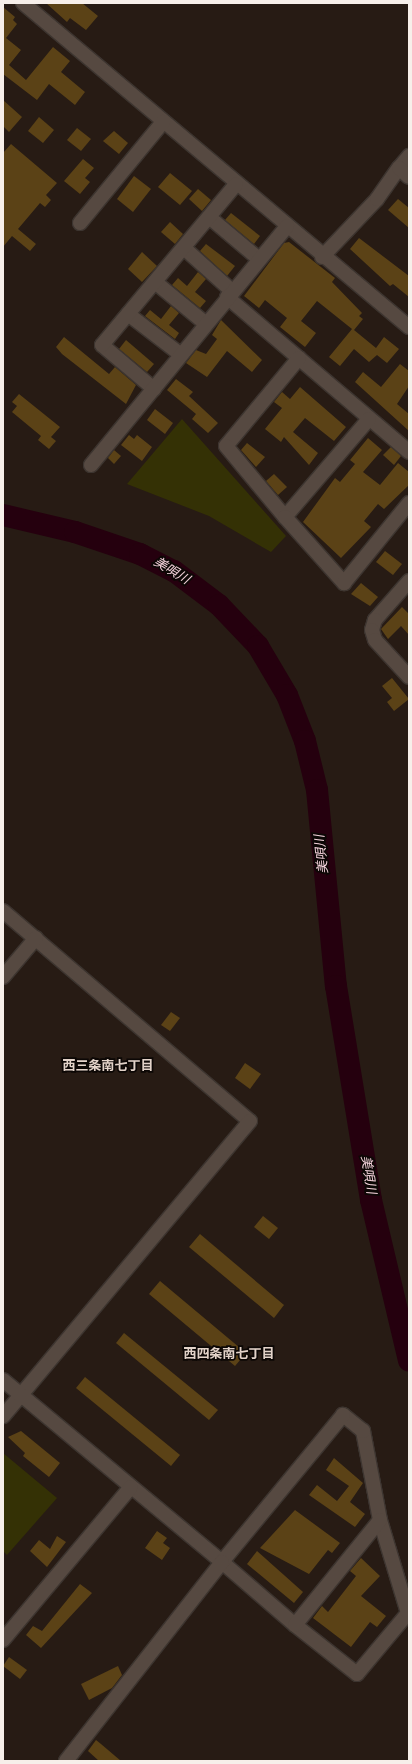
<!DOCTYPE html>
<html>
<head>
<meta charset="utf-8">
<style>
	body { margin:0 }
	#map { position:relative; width:412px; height:1764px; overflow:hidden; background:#271b14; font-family:"Alegreya Sans","Noto Sans JP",sans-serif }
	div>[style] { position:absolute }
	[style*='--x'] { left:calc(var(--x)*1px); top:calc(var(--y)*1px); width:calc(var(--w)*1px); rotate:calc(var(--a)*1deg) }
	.green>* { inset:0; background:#343105 }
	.river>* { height:22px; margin:-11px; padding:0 11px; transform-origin:11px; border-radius:11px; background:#25000e }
	.building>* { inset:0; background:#5b4216 }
	.roads { filter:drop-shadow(1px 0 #3d3530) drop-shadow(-1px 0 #3d3530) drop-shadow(0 1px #3d3530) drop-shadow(0 -1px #3d3530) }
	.minor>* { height:14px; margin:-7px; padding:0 7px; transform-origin:7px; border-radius:7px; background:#564941 }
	span { translate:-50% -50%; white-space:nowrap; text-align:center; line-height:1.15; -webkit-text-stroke:3.5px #0c0705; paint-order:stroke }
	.water-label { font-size:13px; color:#f5d3dc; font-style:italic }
	.neighbourhood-label { font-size:13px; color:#e3d3c9; font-weight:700 }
	.frame { position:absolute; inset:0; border:4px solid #f7efea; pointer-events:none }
</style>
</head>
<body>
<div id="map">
	<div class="green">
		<i style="clip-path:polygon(182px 419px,286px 536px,271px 552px,209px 516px,127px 484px)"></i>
		<i style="clip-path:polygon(3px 1453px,57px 1498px,7px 1555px,3px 1551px)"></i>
	</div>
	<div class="river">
		<i style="--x:3;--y:515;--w:74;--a:13.3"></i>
		<i style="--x:75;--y:532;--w:69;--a:18.7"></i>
		<i style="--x:140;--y:554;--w:38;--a:27"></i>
		<i style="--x:174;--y:571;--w:56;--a:37.1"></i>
		<i style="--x:219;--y:605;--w:57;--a:46.4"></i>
		<i style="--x:258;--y:646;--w:57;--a:59.4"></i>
		<i style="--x:287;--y:695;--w:49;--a:68.6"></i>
		<i style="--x:305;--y:741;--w:50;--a:76.2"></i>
		<i style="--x:317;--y:790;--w:197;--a:84.5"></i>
		<i style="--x:336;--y:986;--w:217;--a:80.7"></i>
		<i style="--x:371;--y:1200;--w:165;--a:76.7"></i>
	</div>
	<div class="building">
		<i style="clip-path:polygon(46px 3px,82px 3px,98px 16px,86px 30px,70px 18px,67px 22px)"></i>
		<i style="clip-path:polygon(3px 7px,15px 17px,13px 20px,17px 24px,6px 38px,21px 50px,9px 65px,26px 80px,53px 47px,70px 61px,61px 72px,85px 92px,75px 105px,49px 84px,37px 100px,3px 74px)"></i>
		<i style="clip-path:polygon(3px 100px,22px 117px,9px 132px,3px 126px)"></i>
		<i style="clip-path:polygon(39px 117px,54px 130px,43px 143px,28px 131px)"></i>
		<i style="clip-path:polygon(77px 128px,91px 139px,81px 151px,67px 140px)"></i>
		<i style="clip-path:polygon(114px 131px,128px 143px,119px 154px,103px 141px)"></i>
		<i style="clip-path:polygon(11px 144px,57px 183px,46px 195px,51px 200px,45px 207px,40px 203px,18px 229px,36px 244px,30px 251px,12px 236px,3px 247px,3px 153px)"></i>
		<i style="clip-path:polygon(83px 159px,94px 168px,85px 178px,90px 182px,80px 194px,64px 181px)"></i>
		<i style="clip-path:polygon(170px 173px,192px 191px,180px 205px,158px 187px)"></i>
		<i style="clip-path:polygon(134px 176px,151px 189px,133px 212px,117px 199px)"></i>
		<i style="clip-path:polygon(198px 189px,211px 200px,202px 211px,189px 199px)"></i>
		<i style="clip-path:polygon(398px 199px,409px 208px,409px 228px,388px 210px)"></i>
		<i style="clip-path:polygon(231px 213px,260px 236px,254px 244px,225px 220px)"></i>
		<i style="clip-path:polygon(170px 222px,183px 234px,175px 244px,161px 232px)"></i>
		<i style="clip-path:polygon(359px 238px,409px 276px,409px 297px,393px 284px,390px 286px,350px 249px)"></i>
		<i style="clip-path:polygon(289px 242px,335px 278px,332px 282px,362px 313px,359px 316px,363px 319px,354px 330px,376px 348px,384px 337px,399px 349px,387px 363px,377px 355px,369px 362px,354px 349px,340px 366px,329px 357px,352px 329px,317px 301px,301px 321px,316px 333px,305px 347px,280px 327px,287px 318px,265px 300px,259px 308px,244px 296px,284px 243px)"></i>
		<i style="clip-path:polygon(206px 244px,235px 266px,227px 276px,200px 251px)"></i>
		<i style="clip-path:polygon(142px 252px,157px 266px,142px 282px,128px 269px)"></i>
		<i style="clip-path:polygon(198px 272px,206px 279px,195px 292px,206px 301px,200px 308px,172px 285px,178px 278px,187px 286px)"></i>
		<i style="clip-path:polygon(171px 306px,179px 313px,169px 325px,179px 333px,175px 339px,145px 316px,150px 310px,161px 319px)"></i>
		<i style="clip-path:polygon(221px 320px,262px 360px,252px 372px,227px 351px,207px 377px,186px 363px,196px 350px,206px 354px,217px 339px,212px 335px)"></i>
		<i style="clip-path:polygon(64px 337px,109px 374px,115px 367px,136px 385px,126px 404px,62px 354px,56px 347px)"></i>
		<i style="clip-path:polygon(126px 340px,154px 364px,147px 372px,119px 349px)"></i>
		<i style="clip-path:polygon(400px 364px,409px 371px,409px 386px,397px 404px,409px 414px,409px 431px,355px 382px,363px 372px,381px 387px)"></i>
		<i style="clip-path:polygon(176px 379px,193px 392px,189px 396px,218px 423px,208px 433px,192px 419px,196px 414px,167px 390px)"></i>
		<i style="clip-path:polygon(300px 387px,346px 427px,334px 441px,305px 418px,293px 432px,318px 453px,309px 465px,284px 437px,281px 442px,265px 429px,282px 408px,274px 402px,282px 392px,290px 399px)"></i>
		<i style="clip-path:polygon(19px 394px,60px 427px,51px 437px,56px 441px,49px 449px,38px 440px,41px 436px,12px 412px,17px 406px,12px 402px)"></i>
		<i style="clip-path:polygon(155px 409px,173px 423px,165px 434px,147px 420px)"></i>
		<i style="clip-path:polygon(129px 435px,134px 439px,137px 435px,152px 447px,142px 461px,121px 445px)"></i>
		<i style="clip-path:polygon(368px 438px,382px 450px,363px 472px,380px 485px,398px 463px,409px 472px,409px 485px,384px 509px,378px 504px,364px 521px,371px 527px,341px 558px,303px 522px,335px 478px,340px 482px,355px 464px,350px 460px)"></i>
		<i style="clip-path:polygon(247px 443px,265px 457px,256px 467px,241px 450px)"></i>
		<i style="clip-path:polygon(391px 447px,401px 456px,394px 465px,383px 455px)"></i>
		<i style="clip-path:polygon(114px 450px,121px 456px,114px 464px,108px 458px)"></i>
		<i style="clip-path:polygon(274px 474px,287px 487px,278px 495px,266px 481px)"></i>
		<i style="clip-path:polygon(385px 551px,402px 564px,393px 575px,376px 562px)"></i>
		<i style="clip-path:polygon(361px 583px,378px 597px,370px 606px,351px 594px)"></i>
		<i style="clip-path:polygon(402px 607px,409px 614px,409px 635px,401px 626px,388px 639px,381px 629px)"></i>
		<i style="clip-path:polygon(392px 678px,409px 699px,394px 711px,387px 702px,392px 698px,382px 686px)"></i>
		<i style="clip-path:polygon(171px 1012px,180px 1018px,170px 1031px,161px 1025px)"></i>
		<i style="clip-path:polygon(245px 1063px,261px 1074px,250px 1089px,235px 1078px)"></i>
		<i style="clip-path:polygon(263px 1216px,278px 1228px,269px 1239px,254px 1227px)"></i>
		<i style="clip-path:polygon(200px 1234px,284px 1305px,274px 1318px,189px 1247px)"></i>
		<i style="clip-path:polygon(160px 1281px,246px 1353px,235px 1366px,149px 1294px)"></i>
		<i style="clip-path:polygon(124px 1333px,218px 1410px,209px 1420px,116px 1343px)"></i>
		<i style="clip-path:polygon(85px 1377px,180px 1455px,171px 1466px,76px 1388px)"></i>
		<i style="clip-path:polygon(21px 1431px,60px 1463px,49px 1477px,23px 1456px,25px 1453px,8px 1437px)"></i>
		<i style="clip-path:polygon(334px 1458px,363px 1483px,350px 1502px,365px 1514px,355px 1527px,309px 1495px,317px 1485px,337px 1501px,349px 1486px,326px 1470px)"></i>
		<i style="clip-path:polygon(295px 1510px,340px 1543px,332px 1553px,328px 1550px,309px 1574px,260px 1548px)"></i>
		<i style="clip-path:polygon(157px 1531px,167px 1538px,163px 1543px,170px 1548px,162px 1560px,145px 1548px)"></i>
		<i style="clip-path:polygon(57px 1536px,66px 1542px,47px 1567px,30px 1551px,39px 1540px,50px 1549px)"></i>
		<i style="clip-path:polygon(257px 1551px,303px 1592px,294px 1603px,247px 1564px)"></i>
		<i style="clip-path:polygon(361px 1558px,380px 1576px,361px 1596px,386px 1616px,377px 1627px,370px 1622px,351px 1647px,313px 1618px,322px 1606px,328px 1612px,356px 1576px,350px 1571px)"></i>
		<i style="clip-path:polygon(80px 1584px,92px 1593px,41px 1648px,26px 1635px,33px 1626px,42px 1631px)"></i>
		<i style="clip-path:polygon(9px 1657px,27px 1670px,20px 1679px,3px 1666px)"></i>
		<i style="clip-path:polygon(118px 1666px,122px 1675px,112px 1688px,89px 1700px,81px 1684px)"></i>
		<i style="clip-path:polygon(96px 1740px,101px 1744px,121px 1761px,99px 1761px,88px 1751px)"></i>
	</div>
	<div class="roads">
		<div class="minor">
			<i style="--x:23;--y:3;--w:504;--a:40.01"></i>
			<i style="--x:399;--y:168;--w:16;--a:-50"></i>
			<i style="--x:209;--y:217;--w:65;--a:40"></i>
			<i style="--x:80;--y:223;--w:131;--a:-50.6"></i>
			<i style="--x:184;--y:248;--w:64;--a:41.9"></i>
			<i style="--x:322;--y:257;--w:80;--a:-46.5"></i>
			<i style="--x:377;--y:199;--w:38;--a:-55"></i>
			<i style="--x:399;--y:168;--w:13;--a:42"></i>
			<i style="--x:155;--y:282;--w:65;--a:39.4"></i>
			<i style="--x:227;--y:297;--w:239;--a:40.4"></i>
			<i style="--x:128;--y:314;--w:66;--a:37.6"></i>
			<i style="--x:299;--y:358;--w:114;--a:129.7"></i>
			<i style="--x:226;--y:446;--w:92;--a:50.3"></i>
			<i style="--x:285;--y:517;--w:129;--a:-49.4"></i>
			<i style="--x:154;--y:389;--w:68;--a:-139.8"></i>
			<i style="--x:102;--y:345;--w:209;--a:-50.2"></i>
			<i style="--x:91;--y:465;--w:309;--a:-50.6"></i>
			<i style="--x:285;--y:517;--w:89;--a:48.2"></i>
			<i style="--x:344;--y:583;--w:103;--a:-50.9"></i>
			<i style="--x:409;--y:581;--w:52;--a:131.1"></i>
			<i style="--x:375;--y:620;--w:10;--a:107"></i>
			<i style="--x:372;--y:630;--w:10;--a:73"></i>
			<i style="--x:375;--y:640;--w:50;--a:47.4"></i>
			<i style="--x:3;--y:911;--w:324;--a:40.4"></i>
			<i style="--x:250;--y:1121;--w:385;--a:129.9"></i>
			<i style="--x:3;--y:977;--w:51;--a:-49.8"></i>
			<i style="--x:3;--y:1380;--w:285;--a:39.7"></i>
			<i style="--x:222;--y:1562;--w:96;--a:40.8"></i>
			<i style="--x:295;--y:1625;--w:79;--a:38.3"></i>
			<i style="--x:357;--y:1674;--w:80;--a:-50.1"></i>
			<i style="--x:408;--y:1613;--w:97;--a:-106.8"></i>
			<i style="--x:380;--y:1520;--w:91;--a:-100.8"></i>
			<i style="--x:363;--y:1431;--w:26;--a:-141"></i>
			<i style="--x:343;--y:1415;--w:190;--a:129.5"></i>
			<i style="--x:222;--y:1562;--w:253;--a:128.1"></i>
			<i style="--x:295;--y:1625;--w:135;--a:-51"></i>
			<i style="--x:3;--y:1640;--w:199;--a:-50.1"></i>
		</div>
	</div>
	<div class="water-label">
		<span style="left:171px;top:572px;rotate:31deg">美唄川</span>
		<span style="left:323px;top:854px;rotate:-96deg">美唄川</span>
		<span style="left:367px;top:1175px;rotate:81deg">美唄川</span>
	</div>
	<div class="neighbourhood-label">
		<span style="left:108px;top:1067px">西三条南七丁目</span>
		<span style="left:229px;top:1355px">西四条南七丁目</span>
	</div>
	<div class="frame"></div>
</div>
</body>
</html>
